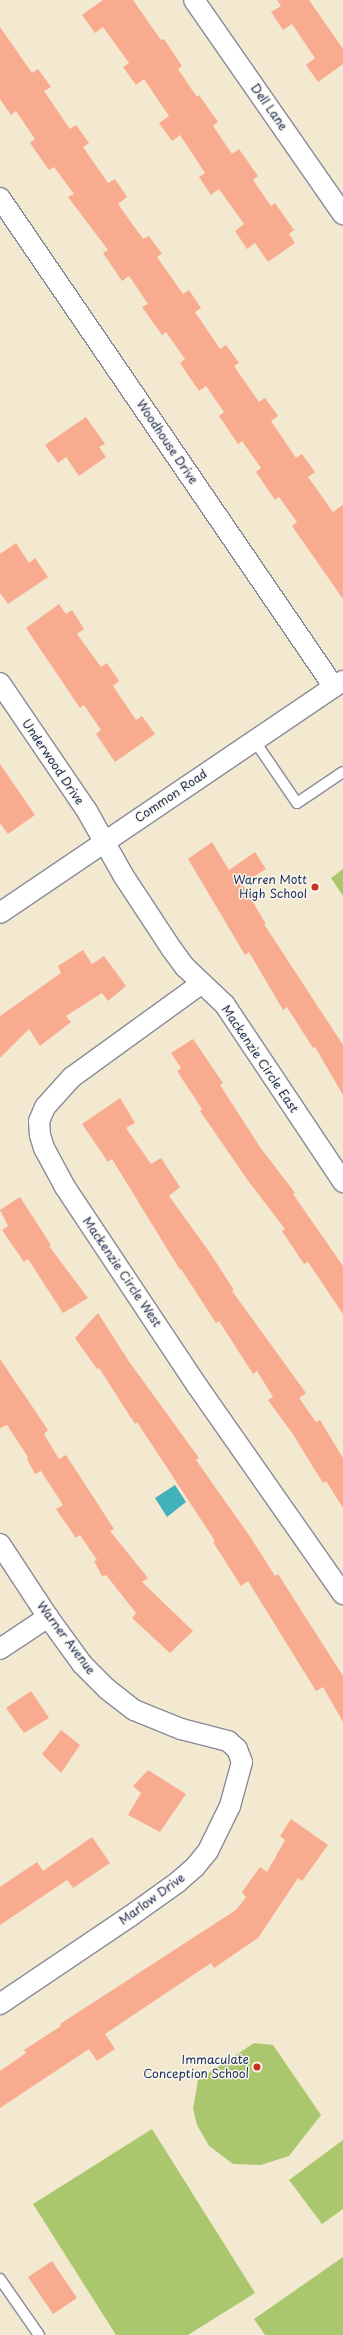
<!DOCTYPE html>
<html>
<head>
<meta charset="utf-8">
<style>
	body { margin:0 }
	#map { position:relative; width:343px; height:2335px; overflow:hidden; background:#f3e9d1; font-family:"Playpen Sans",sans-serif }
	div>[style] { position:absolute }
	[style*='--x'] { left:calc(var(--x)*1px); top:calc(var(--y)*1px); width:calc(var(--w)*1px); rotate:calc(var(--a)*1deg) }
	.green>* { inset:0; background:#abc76e }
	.water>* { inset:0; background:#42b2ba }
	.building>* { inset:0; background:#f9ab90 }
	.roads { filter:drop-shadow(1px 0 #878c98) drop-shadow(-1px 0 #878c98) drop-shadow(0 1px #878c98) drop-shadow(0 -1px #878c98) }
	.lane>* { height:10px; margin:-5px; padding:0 5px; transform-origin:5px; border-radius:5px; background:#fff }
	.street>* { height:20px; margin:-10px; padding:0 10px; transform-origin:10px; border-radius:10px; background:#fff }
	.dots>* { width:11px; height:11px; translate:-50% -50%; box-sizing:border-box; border:2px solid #fbf7ec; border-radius:50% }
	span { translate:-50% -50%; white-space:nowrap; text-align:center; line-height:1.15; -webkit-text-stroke:3px #fbf7ec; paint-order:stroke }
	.street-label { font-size:12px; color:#1b2f5e }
	.poi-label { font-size:12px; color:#1b2f5e }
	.right { translate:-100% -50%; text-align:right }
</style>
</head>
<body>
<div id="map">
	<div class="green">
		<i style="clip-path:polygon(343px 869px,343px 896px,331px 878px)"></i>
		<i style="clip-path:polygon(254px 2043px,273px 2045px,321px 2115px,289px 2156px,261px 2165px,233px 2164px,209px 2146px,197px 2125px,193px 2109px,198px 2080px)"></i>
		<i style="clip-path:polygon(152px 2129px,255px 2293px,188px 2335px,116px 2335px,33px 2204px)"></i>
		<i style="clip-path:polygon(343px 2140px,343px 2209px,322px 2224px,289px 2180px)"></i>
		<i style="clip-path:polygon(343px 2257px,343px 2335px,265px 2335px,254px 2319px)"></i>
	</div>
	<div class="water">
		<i style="clip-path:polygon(175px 1485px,186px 1502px,167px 1517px,155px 1498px)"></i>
	</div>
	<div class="building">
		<i style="clip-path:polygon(103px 0,133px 0,161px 40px,164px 39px,182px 66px,178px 69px,197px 97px,199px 95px,218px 122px,213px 126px,232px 154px,239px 149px,258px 176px,253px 180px,271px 206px,275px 203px,294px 230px,289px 234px,295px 243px,268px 262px,255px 243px,247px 249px,235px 231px,244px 224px,219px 189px,211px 195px,199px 177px,205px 173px,180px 135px,172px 141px,159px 123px,169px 116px,144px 79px,136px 85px,123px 67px,129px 63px,103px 27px,95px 33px,82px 15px)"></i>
		<i style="clip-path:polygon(277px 0,309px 0,343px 49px,343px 64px,318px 82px,306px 65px,315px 58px,292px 24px,283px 30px,271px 12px,281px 6px)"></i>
		<i style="clip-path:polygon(0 27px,32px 73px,38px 69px,51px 87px,44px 91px,70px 129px,76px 125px,89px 143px,83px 147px,108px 183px,115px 179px,127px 197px,118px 204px,143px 239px,149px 236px,162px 254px,157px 257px,183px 294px,189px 290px,201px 308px,195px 312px,220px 349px,226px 345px,239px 363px,234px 366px,259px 402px,265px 398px,278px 416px,271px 421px,296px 458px,302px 454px,315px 472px,308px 477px,333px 512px,343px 505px,343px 599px,292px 526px,297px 522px,279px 497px,275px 500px,256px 472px,261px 468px,242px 441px,238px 444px,219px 416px,224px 412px,206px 386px,199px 391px,180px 363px,185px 359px,166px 332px,162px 335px,142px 307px,148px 304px,129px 276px,122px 281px,103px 253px,108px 250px,68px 197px,74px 194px,54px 167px,49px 170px,30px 143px,35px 139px,16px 111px,11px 115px,0 99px)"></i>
		<i style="clip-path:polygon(86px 417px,105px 444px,99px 447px,106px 457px,79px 476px,66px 457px,58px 463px,45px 445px)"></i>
		<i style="clip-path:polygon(16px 543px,29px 563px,35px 558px,48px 577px,8px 604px,0 593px,0 554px)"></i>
		<i style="clip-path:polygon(59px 604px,66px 614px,72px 610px,84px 629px,77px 634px,101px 667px,107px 663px,119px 681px,113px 686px,136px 720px,142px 716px,155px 734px,115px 762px,96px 734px,101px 730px,84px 705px,80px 708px,26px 628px)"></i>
		<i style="clip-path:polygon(0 764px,35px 815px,8px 834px,0 823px)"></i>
		<i style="clip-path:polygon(212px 842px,229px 870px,255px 852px,266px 869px,242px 884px,266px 924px,264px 924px,343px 1045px,343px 1095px,315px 1047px,313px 1048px,287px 1007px,283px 1010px,249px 952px,245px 955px,188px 859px)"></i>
		<i style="clip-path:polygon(83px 950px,92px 964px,104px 956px,126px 986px,108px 1001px,102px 993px,66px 1016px,71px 1022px,40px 1046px,29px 1029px,0 1058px,0 1016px,61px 973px,58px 966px)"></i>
		<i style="clip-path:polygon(193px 1039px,223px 1083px,220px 1085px,260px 1147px,295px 1193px,293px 1194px,343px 1266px,343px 1314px,308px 1262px,304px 1264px,282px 1231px,285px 1229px,249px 1182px,200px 1111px,202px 1109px,177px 1071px,181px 1068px,171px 1053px)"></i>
		<i style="clip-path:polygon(120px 1098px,135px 1123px,126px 1128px,151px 1164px,161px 1158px,180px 1187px,169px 1196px,208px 1250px,234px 1290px,232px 1291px,306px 1393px,299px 1398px,316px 1422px,320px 1420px,343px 1458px,343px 1508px,326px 1481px,323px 1483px,292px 1433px,268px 1400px,273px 1397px,257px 1371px,253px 1374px,219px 1321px,216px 1323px,181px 1269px,180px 1270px,112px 1159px,108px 1162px,82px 1124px)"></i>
		<i style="clip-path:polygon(20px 1197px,51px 1245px,49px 1246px,88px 1298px,63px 1313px,28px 1259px,24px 1262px,2px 1230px,8px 1226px,0 1210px)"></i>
		<i style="clip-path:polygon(98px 1313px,128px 1360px,199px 1458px,196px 1460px,251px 1538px,275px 1576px,278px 1574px,343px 1676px,343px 1722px,323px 1687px,316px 1691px,248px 1581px,241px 1586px,213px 1542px,215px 1541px,137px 1422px,135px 1424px,99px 1368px,97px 1369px,75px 1338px)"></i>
		<i style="clip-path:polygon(0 1359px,48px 1430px,44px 1434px,59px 1459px,66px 1455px,114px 1529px,110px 1531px,148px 1578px,142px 1582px,193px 1631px,170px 1653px,132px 1618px,136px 1613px,106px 1575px,102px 1576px,94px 1561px,97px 1560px,80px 1535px,76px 1538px,56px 1509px,63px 1505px,41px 1471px,35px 1474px,27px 1459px,28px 1457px,7px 1425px,0 1428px)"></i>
		<i style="clip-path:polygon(31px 1691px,49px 1718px,24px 1733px,6px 1708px)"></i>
		<i style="clip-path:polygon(61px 1730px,80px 1745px,61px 1773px,42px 1754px)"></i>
		<i style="clip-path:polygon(148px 1770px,186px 1794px,160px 1832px,128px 1815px,141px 1793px,133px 1786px)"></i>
		<i style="clip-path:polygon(291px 1819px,328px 1845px,302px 1881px,298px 1878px,258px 1938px,214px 1968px,211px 1963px,105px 2034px,115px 2049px,97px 2061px,89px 2049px,0 2108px,0 2071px,26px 2053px,24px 2050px,61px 2026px,60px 2024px,236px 1910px,246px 1897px,242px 1892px,260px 1867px,267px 1872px,285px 1840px,280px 1836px)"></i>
		<i style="clip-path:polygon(92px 1837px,110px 1863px,73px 1888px,67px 1880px,0 1925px,0 1887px,37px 1862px,43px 1871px)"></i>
		<i style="clip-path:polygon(52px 2261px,77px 2298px,53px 2314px,28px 2277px)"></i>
	</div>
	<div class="roads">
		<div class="lane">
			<i style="--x:254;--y:740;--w:76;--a:55.7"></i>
			<i style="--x:297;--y:803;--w:55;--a:-34"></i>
			<i style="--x:0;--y:2279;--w:68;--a:55.1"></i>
		</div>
		<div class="street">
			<i style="--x:194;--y:0;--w:261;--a:55.2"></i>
			<i style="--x:0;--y:198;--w:592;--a:55.67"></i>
			<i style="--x:0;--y:683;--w:155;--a:55.8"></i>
			<i style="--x:87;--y:811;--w:73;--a:60.6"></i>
			<i style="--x:123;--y:875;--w:87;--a:56.7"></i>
			<i style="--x:171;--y:948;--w:24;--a:54"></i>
			<i style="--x:185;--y:967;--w:55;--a:43.5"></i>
			<i style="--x:225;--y:1005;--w:213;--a:56.3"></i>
			<i style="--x:0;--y:913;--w:414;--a:-34.1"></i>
			<i style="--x:202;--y:983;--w:160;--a:144.1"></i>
			<i style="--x:72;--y:1077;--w:40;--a:132"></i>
			<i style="--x:45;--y:1107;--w:15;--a:113"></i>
			<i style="--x:39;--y:1121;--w:14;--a:86"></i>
			<i style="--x:40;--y:1135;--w:14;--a:73"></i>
			<i style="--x:44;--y:1148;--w:44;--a:61.7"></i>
			<i style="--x:65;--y:1187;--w:240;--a:56.4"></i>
			<i style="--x:198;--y:1387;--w:253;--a:55"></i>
			<i style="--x:0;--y:1544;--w:87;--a:56.7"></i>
			<i style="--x:48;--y:1617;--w:58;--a:54.1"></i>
			<i style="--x:82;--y:1664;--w:35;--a:45"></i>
			<i style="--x:107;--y:1689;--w:34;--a:38"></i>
			<i style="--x:134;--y:1710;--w:51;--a:22"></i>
			<i style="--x:181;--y:1729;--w:49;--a:14.3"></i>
			<i style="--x:228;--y:1741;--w:12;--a:42"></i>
			<i style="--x:237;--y:1749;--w:14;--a:69"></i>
			<i style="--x:242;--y:1762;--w:46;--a:105.3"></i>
			<i style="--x:230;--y:1806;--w:50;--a:116.1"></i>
			<i style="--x:208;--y:1851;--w:21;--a:129"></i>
			<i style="--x:195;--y:1867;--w:23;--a:139"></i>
			<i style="--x:178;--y:1882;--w:60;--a:144.5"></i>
			<i style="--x:129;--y:1917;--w:156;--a:146"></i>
			<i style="--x:0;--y:1649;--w:58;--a:-33.7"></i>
		</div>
	</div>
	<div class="dots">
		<i style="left:315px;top:887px;background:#c8321e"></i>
		<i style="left:257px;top:2067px;background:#c8321e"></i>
	</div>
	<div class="street-label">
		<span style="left:269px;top:107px;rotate:55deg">Dell Lane</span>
		<span style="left:167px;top:442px;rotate:56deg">Woodhouse Drive</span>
		<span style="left:53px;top:762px;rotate:56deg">Underwood Drive</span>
		<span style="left:171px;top:796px;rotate:-34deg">Common Road</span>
		<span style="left:260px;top:1059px;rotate:56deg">Mackenzie Circle East</span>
		<span style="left:122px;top:1272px;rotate:56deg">Mackenzie Circle West</span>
		<span style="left:66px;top:1638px;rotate:53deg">Warner Avenue</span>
		<span style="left:152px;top:1899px;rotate:-36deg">Marlow Drive</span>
	</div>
	<div class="poi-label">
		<span class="right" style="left:307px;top:887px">Warren Mott<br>High School</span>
		<span class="right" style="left:249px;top:2067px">Immaculate<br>Conception School</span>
	</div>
</div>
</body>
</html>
